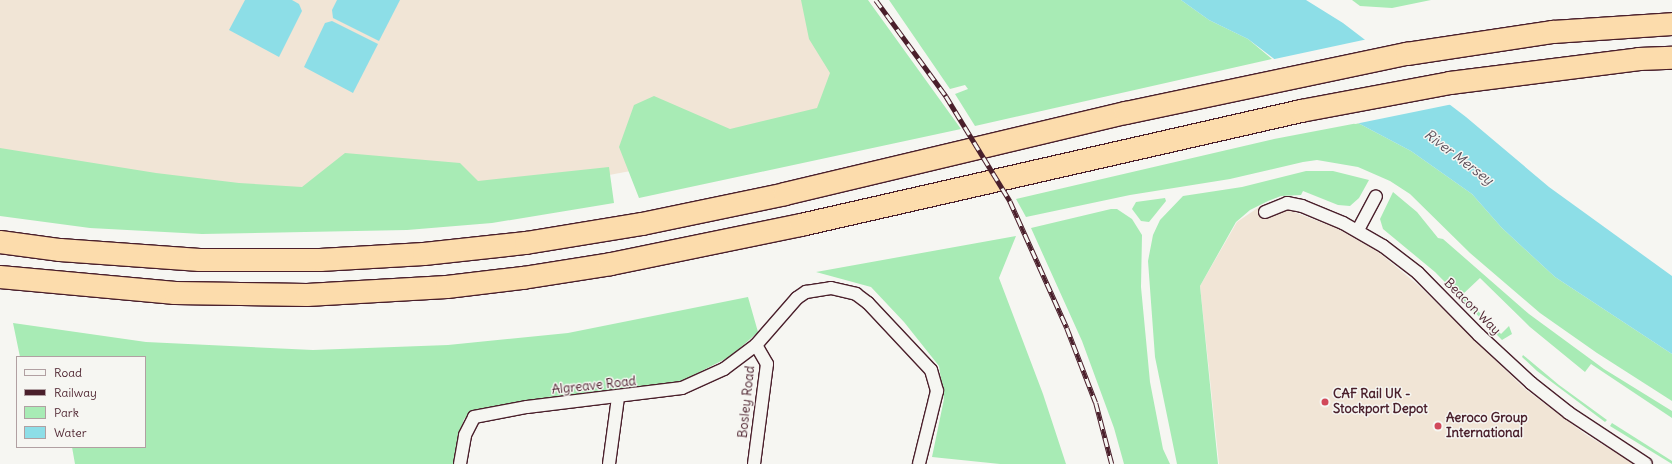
<!DOCTYPE html>
<html>
<head>
<meta charset="utf-8">
<style>
	body { margin:0 }
	#map { position:relative; width:1672px; height:464px; overflow:hidden; background:#f6f6f2; font-family:Delius,sans-serif }
	div>[style] { position:absolute }
	[style*='--x'] { left:calc(var(--x)*1px); top:calc(var(--y)*1px); width:calc(var(--w)*1px); rotate:calc(var(--a)*1deg) }
	.built>* { inset:0; background:#f1e5d6 }
	.green>* { inset:0; background:#a8ebb5 }
	.water>* { inset:0; background:#8ddee7 }
	.pier>* { inset:0; background:#f6f6f2 }
	.roads { filter:drop-shadow(1px 0 #4a1f2b) drop-shadow(-1px 0 #4a1f2b) drop-shadow(0 1px #4a1f2b) drop-shadow(0 -1px #4a1f2b) }
	.minor>* { height:12px; margin:-6px; padding:0 6px; transform-origin:6px; border-radius:6px; background:#f6f6f2 }
	.motorway>* { height:22px; margin:-11px; padding:0 11px; transform-origin:11px; border-radius:11px; background:#fcdcac }
	.rail>* { height:4.5px; margin-top:-2.25px; transform-origin:0; background:repeating-linear-gradient(90deg,#f6f6f2 0 9px,#4a1f2b 0 18px); box-sizing:border-box; border-block:1px solid #4a1f2b }
	.dots>* { width:11px; height:11px; translate:-50% -50%; box-sizing:border-box; border:2px solid #f6f6f2; border-radius:50% }
	span { translate:-50% -50%; white-space:nowrap; text-align:center; line-height:1.15; -webkit-text-stroke:3px #f6f6f2; paint-order:stroke }
	.street-label { font-size:13px; color:#4a1f2b }
	.poi-label { font-size:13px; color:#4a1f2b; font-weight:700 }
	.left { translate:0 -50%; text-align:left }
	.water-label { font-size:14px; color:#5b4f5a; font-style:italic }
	.legend { position:absolute; left:16px; top:356px; width:130px; height:92px; box-sizing:border-box; background:#f6f6f2; border:1px solid #b1a0a2; margin:0; padding:5px 7px; list-style:none; font-size:12px; color:#4a1f2b }
	.legend li { display:flex; align-items:center; gap:8px; height:20px }
	.legend b { width:20px; border:1px solid #b1a0a2 }
</style>
</head>
<body>
<div id="map">
	<div class="built">
		<i style="clip-path:polygon(0 0,827px 0,908px 112px,753px 148px,471px 201px,265px 220px,0 153px)"></i>
		<i style="clip-path:polygon(1262px 205px,1294px 212px,1336px 228px,1377px 251px,1418px 285px,1525px 389px,1585px 434px,1635px 464px,1219px 464px,1200px 286px,1237px 222px)"></i>
	</div>
	<div class="green">
		<i style="clip-path:polygon(801px 0,868px 0,961px 129px,639px 198px,619px 147px,634px 105px,654px 96px,730px 129px,817px 108px,830px 73px,809px 39px)"></i>
		<i style="clip-path:polygon(889px 0,1181px 0,1209px 20px,1248px 39px,1272px 59px,975px 126px,955px 94px,968px 89px,965px 85px,950px 89px)"></i>
		<i style="clip-path:polygon(1352px 0,1431px 0,1392px 8px,1360px 6px)"></i>
		<i style="clip-path:polygon(1358px 123px,1411px 151px,1472px 194px,1502px 228px,1555px 277px,1672px 354px,1672px 401px,1597px 353px,1540px 313px,1470px 253px,1410px 194px,1390px 181px,1358px 167px,1317px 160px,1303px 162px,1230px 179px,1130px 195px,1026px 217px,1016px 199px,1274px 139px)"></i>
		<i style="clip-path:polygon(0 148px,156px 173px,239px 183px,302px 187px,345px 153px,460px 163px,478px 181px,609px 167px,614px 203px,492px 223px,407px 230px,202px 234px,90px 228px,0 216px)"></i>
		<i style="clip-path:polygon(1306px 171px,1333px 171px,1369px 180px,1359px 198px,1350px 206px,1338px 205px,1303px 191px,1301px 195px,1281px 196px,1268px 201px,1250px 210px,1236px 222px,1200px 286px,1218px 464px,1177px 464px,1155px 357px,1148px 261px,1153px 235px,1160px 220px,1183px 196px,1242px 187px)"></i>
		<i style="clip-path:polygon(1393px 192px,1417px 212px,1438px 238px,1443px 239px,1529px 314px,1604px 369px,1672px 411px,1672px 418px,1591px 364px,1585px 372px,1530px 327px,1480px 278px,1462px 295px,1501px 334px,1509px 326px,1512px 334px,1502px 340px,1435px 272px,1383px 229px,1380px 219px)"></i>
		<i style="clip-path:polygon(1165px 198px,1166px 201px,1149px 222px,1141px 221px,1132px 209px,1136px 202px)"></i>
		<i style="clip-path:polygon(1111px 209px,1117px 209px,1132px 219px,1142px 235px,1141px 287px,1150px 382px,1163px 449px,1170px 464px,1124px 464px,1114px 428px,1082px 341px,1031px 228px)"></i>
		<i style="clip-path:polygon(1016px 236px,999px 278px,1043px 394px,1066px 464px,1000px 464px,932px 457px,944px 399px,939px 366px,904px 322px,871px 287px,816px 272px)"></i>
		<i style="clip-path:polygon(748px 297px,758px 332px,731px 356px,678px 383px,475px 411px,464px 419px,458px 440px,455px 464px,75px 464px,72px 447px,145px 447px,145px 357px,20px 357px,13px 323px,146px 342px,313px 350px,448px 345px,568px 333px)"></i>
		<i style="clip-path:polygon(1523px 355px,1559px 385px,1607px 420px,1605px 422px,1537px 371px,1522px 357px)"></i>
		<i style="clip-path:polygon(1612px 423px,1672px 461px,1672px 464px,1610px 426px)"></i>
	</div>
	<div class="water">
		<i style="clip-path:polygon(245px 0,292px 0,299px 4px,302px 11px,279px 57px,229px 30px)"></i>
		<i style="clip-path:polygon(337px 0,400px 0,379px 41px,333px 18px,332px 10px)"></i>
		<i style="clip-path:polygon(1181px 0,1306px 0,1343px 23px,1466px 117px,1549px 187px,1672px 276px,1672px 354px,1555px 277px,1502px 228px,1472px 194px,1411px 151px,1358px 123px,1248px 39px,1209px 20px)"></i>
		<i style="clip-path:polygon(332px 21px,378px 44px,353px 93px,304px 67px,325px 23px)"></i>
	</div>
	<div class="pier">
		<i style="clip-path:polygon(1368px 39px,1453px 104px,1355px 124px,1270px 60px)"></i>
	</div>
	<div class="roads">
		<div class="minor">
			<i style="--x:1265;--y:212;--w:24;--a:-22"></i>
			<i style="--x:1287;--y:203;--w:15;--a:11"></i>
			<i style="--x:1302;--y:206;--w:44;--a:22.5"></i>
			<i style="--x:1343;--y:223;--w:46;--a:29.9"></i>
			<i style="--x:1383;--y:246;--w:44;--a:37.6"></i>
			<i style="--x:1418;--y:273;--w:87;--a:45.5"></i>
			<i style="--x:1479;--y:335;--w:71;--a:42.7"></i>
			<i style="--x:1531;--y:383;--w:48;--a:38.3"></i>
			<i style="--x:1569;--y:413;--w:92;--a:33.5"></i>
			<i style="--x:1358;--y:230;--w:38;--a:-62"></i>
			<i style="--x:460;--y:464;--w:29;--a:-80"></i>
			<i style="--x:465;--y:435;--w:20;--a:-63"></i>
			<i style="--x:474;--y:417;--w:54;--a:-10.7"></i>
			<i style="--x:527;--y:407;--w:156;--a:-7"></i>
			<i style="--x:682;--y:388;--w:46;--a:-24.3"></i>
			<i style="--x:724;--y:369;--w:40;--a:-37"></i>
			<i style="--x:756;--y:345;--w:62;--a:-48.9"></i>
			<i style="--x:797;--y:298;--w:11;--a:-34"></i>
			<i style="--x:806;--y:292;--w:25;--a:-9"></i>
			<i style="--x:831;--y:288;--w:26;--a:13"></i>
			<i style="--x:856;--y:294;--w:15;--a:37"></i>
			<i style="--x:868;--y:303;--w:92;--a:46.8"></i>
			<i style="--x:931;--y:370;--w:22;--a:74"></i>
			<i style="--x:937;--y:391;--w:75;--a:103.9"></i>
			<i style="--x:609;--y:464;--w:68;--a:-82.3"></i>
			<i style="--x:754;--y:464;--w:101;--a:-82.6"></i>
			<i style="--x:767;--y:364;--w:22;--a:-120"></i>
		</div>
		<div class="motorway">
			<i style="--x:0;--y:242;--w:61;--a:7.6"></i>
			<i style="--x:60;--y:250;--w:140;--a:4.1"></i>
			<i style="--x:200;--y:260;--w:120;--a:0"></i>
			<i style="--x:320;--y:260;--w:104;--a:-3.3"></i>
			<i style="--x:424;--y:254;--w:103;--a:-6.2"></i>
			<i style="--x:526;--y:243;--w:118;--a:-9.3"></i>
			<i style="--x:642;--y:224;--w:146;--a:-11.8"></i>
			<i style="--x:785;--y:194;--w:350;--a:-13.4"></i>
			<i style="--x:1126;--y:113;--w:287;--a:-11.9"></i>
			<i style="--x:1407;--y:54;--w:148;--a:-8.6"></i>
			<i style="--x:1553;--y:32;--w:119;--a:-3.8"></i>
			<i style="--x:0;--y:277;--w:176;--a:5.2"></i>
			<i style="--x:175;--y:293;--w:132;--a:0.9"></i>
			<i style="--x:307;--y:295;--w:140;--a:-3.3"></i>
			<i style="--x:447;--y:287;--w:77;--a:-6.8"></i>
			<i style="--x:523;--y:278;--w:89;--a:-9"></i>
			<i style="--x:611;--y:264;--w:194;--a:-11.6"></i>
			<i style="--x:801;--y:225;--w:513;--a:-12.84"></i>
			<i style="--x:1301;--y:111;--w:152;--a:-10.6"></i>
			<i style="--x:1450;--y:83;--w:191;--a:-7.2"></i>
			<i style="--x:1639;--y:59;--w:33;--a:-2"></i>
		</div>
	</div>
	<div class="rail">
		<i style="--x:876;--y:0;--w:119;--a:53.9"></i>
		<i style="--x:946;--y:96;--w:123;--a:58.6"></i>
		<i style="--x:1010;--y:201;--w:139;--a:65.8"></i>
		<i style="--x:1067;--y:328;--w:80;--a:68.9"></i>
		<i style="--x:1096;--y:403;--w:63;--a:75.3"></i>
	</div>
	<div class="dots">
		<i style="left:1325px;top:402px;background:#d1495b"></i>
		<i style="left:1438px;top:426px;background:#d1495b"></i>
	</div>
	<div class="street-label">
		<span style="left:1472px;top:307px;rotate:45deg">Beacon Way</span>
		<span style="left:594px;top:386px;rotate:-6deg">Algreave Road</span>
		<span style="left:747px;top:402px;rotate:-84deg">Bosley Road</span>
	</div>
	<div class="poi-label">
		<span class="left" style="left:1333px;top:402px">CAF Rail UK -<br>Stockport Depot</span>
		<span class="left" style="left:1446px;top:426px">Aeroco Group<br>International</span>
	</div>
	<div class="water-label">
		<span style="left:1459px;top:157px;rotate:37deg">River Mersey</span>
	</div>
	<ul class="legend">
	<li><b style="height:5px;background:#f6f6f2"></b>Road</li>
	<li><b style="height:5px;background:#4a1f2b"></b>Railway</li>
	<li><b style="height:11px;background:#a8ebb5"></b>Park</li>
	<li><b style="height:11px;background:#8ddee7"></b>Water</li>
	</ul>
</div>
</body>
</html>
